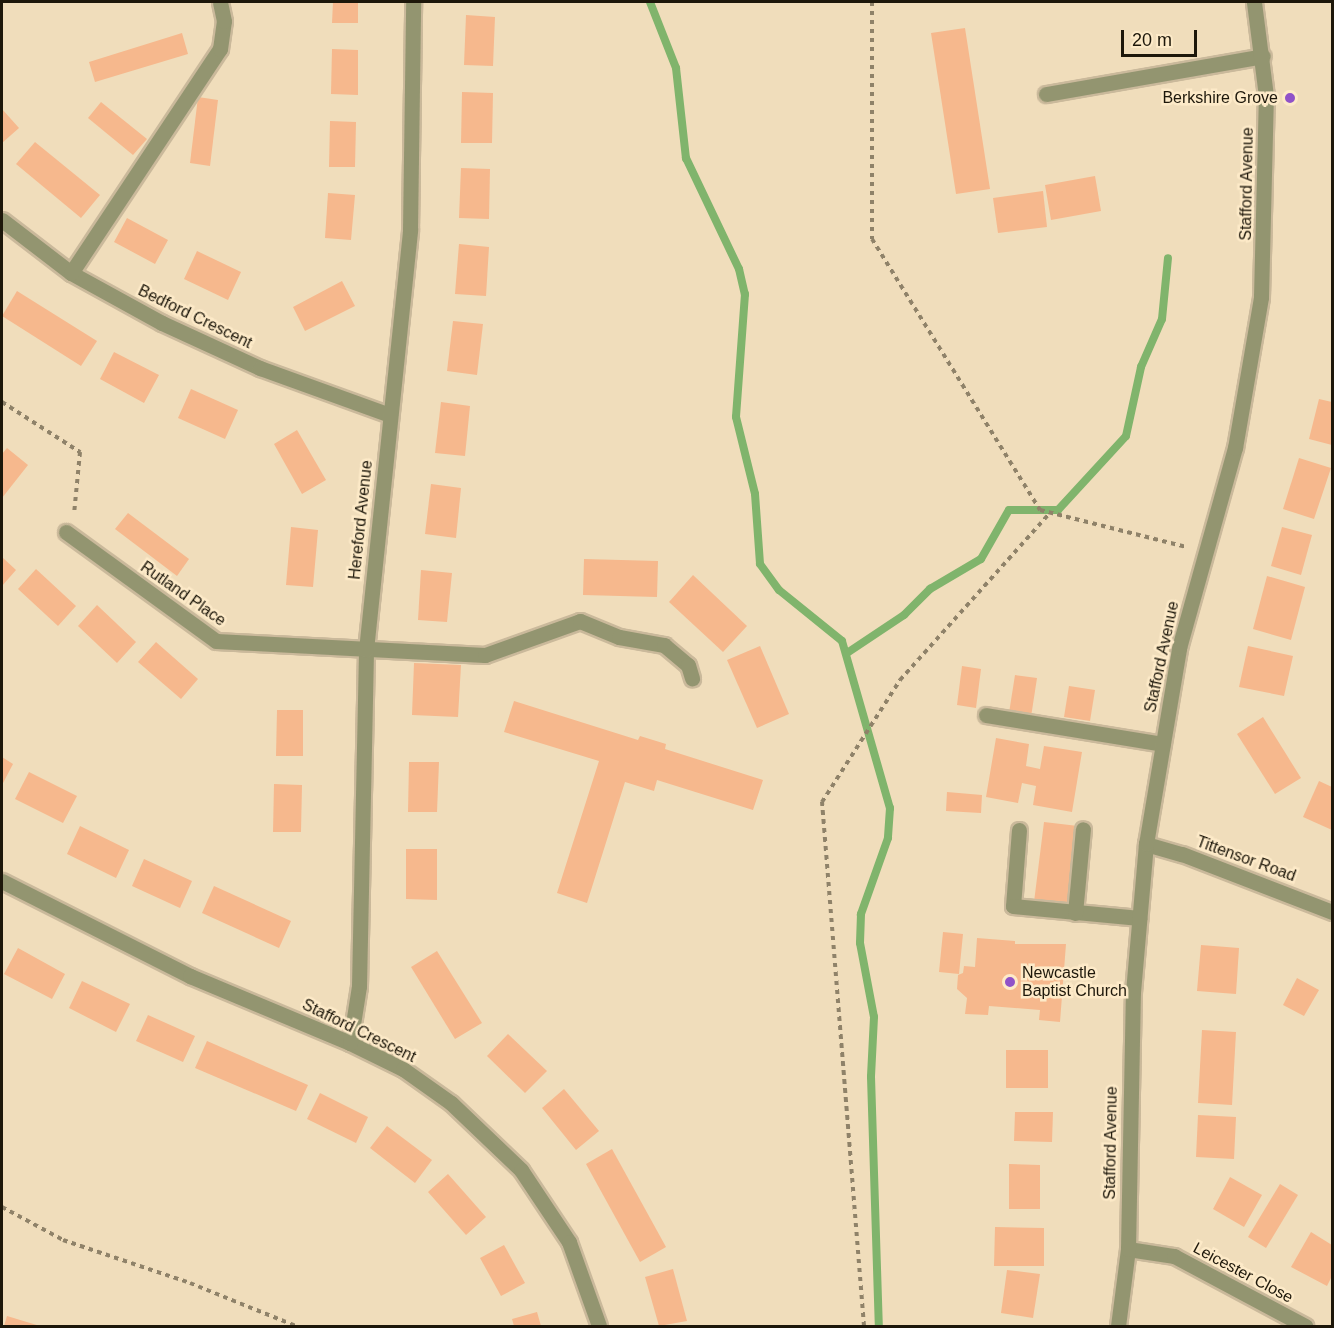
<!DOCTYPE html>
<html>
<head>
<meta charset="utf-8">
<style>
	body { margin:0 }
	#map { position:relative; width:1334px; height:1328px; overflow:hidden; background:#f0ddbb; font-family:Helvetica,sans-serif }
	div>[style] { position:absolute }
	[style*='--x'] { left:calc(var(--x)*1px); top:calc(var(--y)*1px); width:calc(var(--w)*1px); rotate:calc(var(--a)*1deg) }
	.stream>* { height:8px; margin:-4px; padding:0 4px; transform-origin:4px; border-radius:4px; background:#80b46c }
	.building>* { inset:0; background:#f6b88d }
	.path>* { height:4px; margin-top:-2px; transform-origin:0; background:repeating-linear-gradient(90deg,#8f8269 0 4.5px,transparent 0 9px) }
	.roads { filter:drop-shadow(2px 0 #cab99b) drop-shadow(-2px 0 #cab99b) drop-shadow(0 2px #cab99b) drop-shadow(0 -2px #cab99b) }
	.minor>* { height:15px; margin:-7.5px; padding:0 7.5px; transform-origin:7.5px; border-radius:7.5px; background:#939570 }
	.dots>* { width:16px; height:16px; translate:-50% -50%; box-sizing:border-box; border:3px solid #fdeac8; border-radius:50% }
	span { translate:-50% -50%; white-space:nowrap; text-align:center; line-height:1.15; -webkit-text-stroke:5px #fdeac8; paint-order:stroke }
	.poi-label { font-size:16px; color:#1d170a }
	.right { translate:-100% -50%; text-align:right }
	.left { translate:0 -50%; text-align:left }
	.street-label { font-size:16px; color:#1d170a }
	.frame { position:absolute; inset:0; border:3px solid #1d170a; pointer-events:none }
	.scale { position:absolute; left:1121px; top:30px; width:76px; height:27px; box-sizing:border-box; border:3px solid #1d170a; border-top:0; padding-left:8px; font-size:18px; line-height:21px; white-space:nowrap; color:#1d170a; -webkit-text-stroke:4px #fdeac8; paint-order:stroke }
</style>
</head>
<body>
<div id="map">
	<div class="stream">
		<i style="--x:650;--y:2;--w:71;--a:68.5"></i>
		<i style="--x:676;--y:68;--w:91;--a:83.7"></i>
		<i style="--x:686;--y:158;--w:123;--a:64.5"></i>
		<i style="--x:739;--y:269;--w:26;--a:77"></i>
		<i style="--x:745;--y:294;--w:123;--a:94.2"></i>
		<i style="--x:736;--y:417;--w:79;--a:76.1"></i>
		<i style="--x:755;--y:494;--w:70;--a:85.9"></i>
		<i style="--x:760;--y:564;--w:32;--a:54"></i>
		<i style="--x:779;--y:590;--w:81;--a:39"></i>
		<i style="--x:842;--y:641;--w:174;--a:74"></i>
		<i style="--x:890;--y:808;--w:30;--a:94"></i>
		<i style="--x:888;--y:838;--w:81;--a:109.6"></i>
		<i style="--x:861;--y:914;--w:29;--a:92"></i>
		<i style="--x:860;--y:943;--w:75;--a:79.3"></i>
		<i style="--x:874;--y:1017;--w:60;--a:92.9"></i>
		<i style="--x:871;--y:1077;--w:249;--a:88.2"></i>
		<i style="--x:847;--y:653;--w:69;--a:-33.7"></i>
		<i style="--x:904;--y:615;--w:37;--a:-45"></i>
		<i style="--x:930;--y:589;--w:59;--a:-30.5"></i>
		<i style="--x:981;--y:559;--w:56;--a:-60.3"></i>
		<i style="--x:1009;--y:510;--w:49;--a:0"></i>
		<i style="--x:1058;--y:510;--w:100;--a:-47.4"></i>
		<i style="--x:1126;--y:436;--w:71;--a:-77.7"></i>
		<i style="--x:1141;--y:367;--w:52;--a:-66.4"></i>
		<i style="--x:1162;--y:319;--w:61;--a:-84.4"></i>
	</div>
	<div class="building">
		<i style="clip-path:polygon(333px 2px,358px 2px,358px 23px,332px 23px)"></i>
		<i style="clip-path:polygon(466px 15px,495px 17px,493px 66px,464px 65px)"></i>
		<i style="clip-path:polygon(965px 28px,990px 189px,956px 194px,931px 33px)"></i>
		<i style="clip-path:polygon(182px 33px,188px 54px,95px 82px,89px 62px)"></i>
		<i style="clip-path:polygon(332px 49px,358px 50px,358px 95px,331px 94px)"></i>
		<i style="clip-path:polygon(462px 92px,493px 93px,492px 143px,461px 143px)"></i>
		<i style="clip-path:polygon(198px 97px,218px 100px,210px 166px,190px 163px)"></i>
		<i style="clip-path:polygon(101px 102px,147px 139px,133px 155px,88px 118px)"></i>
		<i style="clip-path:polygon(2px 109px,19px 128px,2px 143px)"></i>
		<i style="clip-path:polygon(330px 121px,356px 122px,355px 167px,329px 167px)"></i>
		<i style="clip-path:polygon(35px 142px,100px 195px,81px 218px,16px 164px)"></i>
		<i style="clip-path:polygon(461px 168px,490px 169px,489px 219px,459px 218px)"></i>
		<i style="clip-path:polygon(1095px 176px,1101px 211px,1051px 220px,1045px 185px)"></i>
		<i style="clip-path:polygon(1043px 191px,1047px 227px,998px 233px,993px 198px)"></i>
		<i style="clip-path:polygon(328px 193px,355px 195px,351px 240px,325px 238px)"></i>
		<i style="clip-path:polygon(127px 218px,168px 240px,155px 264px,114px 242px)"></i>
		<i style="clip-path:polygon(459px 244px,489px 247px,486px 296px,455px 294px)"></i>
		<i style="clip-path:polygon(197px 251px,241px 272px,228px 300px,184px 279px)"></i>
		<i style="clip-path:polygon(342px 281px,355px 306px,305px 331px,293px 307px)"></i>
		<i style="clip-path:polygon(17px 291px,97px 341px,81px 366px,2px 316px)"></i>
		<i style="clip-path:polygon(453px 321px,483px 324px,477px 375px,447px 371px)"></i>
		<i style="clip-path:polygon(114px 352px,159px 375px,144px 403px,100px 379px)"></i>
		<i style="clip-path:polygon(191px 389px,238px 410px,225px 439px,178px 418px)"></i>
		<i style="clip-path:polygon(1319px 399px,1332px 402px,1332px 445px,1309px 439px)"></i>
		<i style="clip-path:polygon(441px 402px,470px 406px,465px 456px,435px 453px)"></i>
		<i style="clip-path:polygon(297px 430px,326px 480px,302px 494px,274px 444px)"></i>
		<i style="clip-path:polygon(7px 448px,28px 465px,2px 498px,2px 454px)"></i>
		<i style="clip-path:polygon(1299px 458px,1331px 468px,1314px 519px,1283px 509px)"></i>
		<i style="clip-path:polygon(431px 484px,461px 488px,456px 538px,425px 534px)"></i>
		<i style="clip-path:polygon(128px 513px,189px 559px,177px 576px,115px 529px)"></i>
		<i style="clip-path:polygon(291px 527px,318px 530px,313px 587px,286px 585px)"></i>
		<i style="clip-path:polygon(1282px 527px,1312px 535px,1301px 575px,1271px 566px)"></i>
		<i style="clip-path:polygon(2px 557px,16px 570px,2px 586px)"></i>
		<i style="clip-path:polygon(584px 559px,658px 561px,657px 597px,583px 595px)"></i>
		<i style="clip-path:polygon(36px 569px,76px 606px,58px 626px,18px 589px)"></i>
		<i style="clip-path:polygon(421px 570px,452px 573px,447px 622px,418px 620px)"></i>
		<i style="clip-path:polygon(693px 575px,747px 626px,723px 652px,669px 602px)"></i>
		<i style="clip-path:polygon(1267px 576px,1305px 587px,1291px 640px,1253px 629px)"></i>
		<i style="clip-path:polygon(97px 605px,136px 642px,117px 663px,78px 626px)"></i>
		<i style="clip-path:polygon(156px 642px,198px 679px,181px 699px,138px 662px)"></i>
		<i style="clip-path:polygon(760px 646px,789px 714px,757px 728px,727px 660px)"></i>
		<i style="clip-path:polygon(1248px 646px,1293px 656px,1284px 696px,1239px 687px)"></i>
		<i style="clip-path:polygon(414px 663px,461px 665px,458px 717px,412px 715px)"></i>
		<i style="clip-path:polygon(962px 666px,981px 669px,976px 708px,957px 705px)"></i>
		<i style="clip-path:polygon(1015px 675px,1037px 678px,1031px 717px,1009px 713px)"></i>
		<i style="clip-path:polygon(1069px 686px,1095px 690px,1090px 721px,1064px 717px)"></i>
		<i style="clip-path:polygon(514px 701px,638px 740px,640px 736px,666px 744px,665px 749px,763px 780px,753px 810px,657px 780px,654px 791px,625px 782px,587px 903px,557px 893px,599px 761px,504px 732px)"></i>
		<i style="clip-path:polygon(277px 710px,303px 710px,303px 756px,276px 756px)"></i>
		<i style="clip-path:polygon(1263px 717px,1301px 778px,1275px 794px,1237px 734px)"></i>
		<i style="clip-path:polygon(996px 738px,1029px 744px,1026px 766px,1040px 769px,1044px 746px,1082px 752px,1072px 812px,1033px 805px,1036px 786px,1022px 783px,1018px 803px,986px 797px)"></i>
		<i style="clip-path:polygon(2px 757px,13px 764px,2px 785px)"></i>
		<i style="clip-path:polygon(409px 762px,439px 762px,437px 812px,408px 812px)"></i>
		<i style="clip-path:polygon(29px 772px,77px 796px,63px 823px,15px 799px)"></i>
		<i style="clip-path:polygon(1319px 781px,1332px 787px,1332px 830px,1303px 817px)"></i>
		<i style="clip-path:polygon(274px 784px,302px 785px,301px 832px,273px 832px)"></i>
		<i style="clip-path:polygon(947px 792px,982px 795px,981px 813px,946px 811px)"></i>
		<i style="clip-path:polygon(1044px 822px,1078px 826px,1068px 906px,1034px 902px)"></i>
		<i style="clip-path:polygon(80px 826px,129px 850px,116px 878px,67px 854px)"></i>
		<i style="clip-path:polygon(406px 849px,437px 849px,437px 900px,406px 899px)"></i>
		<i style="clip-path:polygon(144px 859px,192px 881px,180px 908px,132px 886px)"></i>
		<i style="clip-path:polygon(214px 886px,291px 921px,279px 948px,202px 913px)"></i>
		<i style="clip-path:polygon(943px 932px,963px 934px,959px 974px,939px 972px)"></i>
		<i style="clip-path:polygon(977px 938px,1015px 941px,1015px 944px,1066px 944px,1060px 1022px,1039px 1020px,1040px 1010px,989px 1006px,988px 1015px,965px 1014px,967px 998px,957px 989px,958px 975px,963px 973px,964px 966px,975px 967px)"></i>
		<i style="clip-path:polygon(1201px 945px,1239px 948px,1236px 994px,1197px 991px)"></i>
		<i style="clip-path:polygon(18px 948px,65px 974px,52px 999px,4px 974px)"></i>
		<i style="clip-path:polygon(437px 951px,482px 1023px,455px 1039px,411px 967px)"></i>
		<i style="clip-path:polygon(1297px 978px,1319px 990px,1304px 1016px,1283px 1005px)"></i>
		<i style="clip-path:polygon(82px 981px,130px 1004px,116px 1032px,69px 1008px)"></i>
		<i style="clip-path:polygon(148px 1015px,195px 1036px,183px 1062px,136px 1041px)"></i>
		<i style="clip-path:polygon(1202px 1030px,1236px 1032px,1232px 1105px,1198px 1103px)"></i>
		<i style="clip-path:polygon(508px 1034px,547px 1071px,525px 1093px,487px 1056px)"></i>
		<i style="clip-path:polygon(207px 1041px,308px 1085px,296px 1111px,195px 1068px)"></i>
		<i style="clip-path:polygon(1006px 1050px,1048px 1050px,1048px 1088px,1006px 1088px)"></i>
		<i style="clip-path:polygon(564px 1089px,599px 1131px,576px 1150px,542px 1108px)"></i>
		<i style="clip-path:polygon(320px 1093px,368px 1117px,356px 1143px,307px 1119px)"></i>
		<i style="clip-path:polygon(1015px 1112px,1053px 1112px,1052px 1142px,1014px 1141px)"></i>
		<i style="clip-path:polygon(1198px 1115px,1236px 1117px,1234px 1159px,1196px 1157px)"></i>
		<i style="clip-path:polygon(387px 1126px,432px 1160px,415px 1183px,370px 1148px)"></i>
		<i style="clip-path:polygon(612px 1149px,666px 1247px,640px 1262px,586px 1164px)"></i>
		<i style="clip-path:polygon(1009px 1164px,1040px 1165px,1040px 1209px,1009px 1209px)"></i>
		<i style="clip-path:polygon(448px 1174px,486px 1217px,466px 1235px,428px 1192px)"></i>
		<i style="clip-path:polygon(1230px 1177px,1262px 1195px,1244px 1227px,1213px 1209px)"></i>
		<i style="clip-path:polygon(1280px 1184px,1298px 1195px,1266px 1248px,1248px 1237px)"></i>
		<i style="clip-path:polygon(995px 1227px,1044px 1228px,1044px 1266px,994px 1266px)"></i>
		<i style="clip-path:polygon(1311px 1232px,1332px 1245px,1332px 1276px,1327px 1286px,1291px 1267px)"></i>
		<i style="clip-path:polygon(504px 1245px,525px 1283px,501px 1296px,480px 1258px)"></i>
		<i style="clip-path:polygon(673px 1269px,687px 1321px,659px 1326px,645px 1277px)"></i>
		<i style="clip-path:polygon(1007px 1270px,1040px 1274px,1033px 1318px,1001px 1313px)"></i>
		<i style="clip-path:polygon(537px 1312px,541px 1326px,514px 1326px,512px 1319px)"></i>
		<i style="clip-path:polygon(7px 1316px,40px 1326px,4px 1326px)"></i>
	</div>
	<div class="path">
		<i style="--x:872;--y:2;--w:237;--a:90"></i>
		<i style="--x:872;--y:239;--w:319;--a:58.2"></i>
		<i style="--x:1040;--y:510;--w:151;--a:14.2"></i>
		<i style="--x:2;--y:402;--w:93;--a:32.7"></i>
		<i style="--x:80;--y:452;--w:62;--a:95.5"></i>
		<i style="--x:2;--y:1207;--w:69;--a:28.4"></i>
		<i style="--x:63;--y:1240;--w:134;--a:18.7"></i>
		<i style="--x:190;--y:1283;--w:114;--a:22.1"></i>
		<i style="--x:864;--y:1326;--w:526;--a:-94.58"></i>
		<i style="--x:822;--y:802;--w:145;--a:-57.4"></i>
		<i style="--x:900;--y:680;--w:224;--a:-48.1"></i>
	</div>
	<div class="roads">
		<div class="minor">
			<i style="--x:1046;--y:94;--w:220;--a:-9.9"></i>
			<i style="--x:2;--y:220;--w:87;--a:37.5"></i>
			<i style="--x:71;--y:273;--w:104;--a:28.8"></i>
			<i style="--x:162;--y:323;--w:108;--a:24.7"></i>
			<i style="--x:260;--y:368;--w:138;--a:19.9"></i>
			<i style="--x:71;--y:273;--w:269;--a:-56.4"></i>
			<i style="--x:220;--y:49;--w:28;--a:-82"></i>
			<i style="--x:224;--y:21;--w:19;--a:-102"></i>
			<i style="--x:66;--y:532;--w:185;--a:36"></i>
			<i style="--x:216;--y:641;--w:269;--a:3"></i>
			<i style="--x:485;--y:655;--w:101;--a:-19.7"></i>
			<i style="--x:580;--y:621;--w:42;--a:22.3"></i>
			<i style="--x:619;--y:637;--w:46;--a:10.1"></i>
			<i style="--x:664;--y:645;--w:31;--a:40"></i>
			<i style="--x:688;--y:665;--w:14;--a:73"></i>
			<i style="--x:986;--y:715;--w:179;--a:9.3"></i>
			<i style="--x:1019;--y:830;--w:76;--a:94.5"></i>
			<i style="--x:1013;--y:906;--w:127;--a:5.4"></i>
			<i style="--x:1146;--y:844;--w:37;--a:16"></i>
			<i style="--x:1182;--y:854;--w:161;--a:21.1"></i>
			<i style="--x:2;--y:881;--w:211;--a:26.8"></i>
			<i style="--x:190;--y:976;--w:173;--a:22.7"></i>
			<i style="--x:350;--y:1043;--w:59;--a:26.1"></i>
			<i style="--x:403;--y:1069;--w:59;--a:35.3"></i>
			<i style="--x:451;--y:1103;--w:97;--a:43.7"></i>
			<i style="--x:521;--y:1170;--w:87;--a:56.3"></i>
			<i style="--x:569;--y:1242;--w:89;--a:70.3"></i>
			<i style="--x:1075;--y:913;--w:84;--a:-84.6"></i>
			<i style="--x:350;--y:1043;--w:58;--a:-81"></i>
			<i style="--x:359;--y:986;--w:336;--a:-88.8"></i>
			<i style="--x:366;--y:650;--w:422;--a:-84"></i>
			<i style="--x:410;--y:230;--w:228;--a:-89.2"></i>
			<i style="--x:1128;--y:1249;--w:47;--a:8.7"></i>
			<i style="--x:1174;--y:1256;--w:149;--a:28.1"></i>
			<i style="--x:1118;--y:1326;--w:78;--a:-82.6"></i>
			<i style="--x:1128;--y:1249;--w:257;--a:-88.9"></i>
			<i style="--x:1133;--y:992;--w:149;--a:-85"></i>
			<i style="--x:1146;--y:844;--w:199;--a:-80.4"></i>
			<i style="--x:1179;--y:648;--w:208;--a:-74.4"></i>
			<i style="--x:1235;--y:448;--w:153;--a:-80.2"></i>
			<i style="--x:1261;--y:297;--w:201;--a:-88.6"></i>
			<i style="--x:1266;--y:96;--w:95;--a:-97.3"></i>
		</div>
	</div>
	<div class="dots">
		<i style="left:1290px;top:98px;background:#9052c8"></i>
		<i style="left:1010px;top:982px;background:#9052c8"></i>
	</div>
	<div class="poi-label">
		<span class="right" style="left:1278px;top:98px">Berkshire Grove</span>
		<span class="left" style="left:1022px;top:982px">Newcastle<br>Baptist Church</span>
	</div>
	<div class="street-label">
		<span style="left:1247px;top:184px;rotate:-89deg">Stafford Avenue</span>
		<span style="left:195px;top:317px;rotate:26deg">Bedford Crescent</span>
		<span style="left:361px;top:520px;rotate:-84deg">Hereford Avenue</span>
		<span style="left:183px;top:594px;rotate:35deg">Rutland Place</span>
		<span style="left:1162px;top:657px;rotate:-78deg">Stafford Avenue</span>
		<span style="left:1246px;top:859px;rotate:20deg">Tittensor Road</span>
		<span style="left:359px;top:1031px;rotate:26deg">Stafford Crescent</span>
		<span style="left:1111px;top:1143px;rotate:-89deg">Stafford Avenue</span>
		<span style="left:1243px;top:1273px;rotate:28deg">Leicester Close</span>
	</div>
	<div class="frame"></div>
	<div class="scale">20 m</div>
</div>
</body>
</html>
